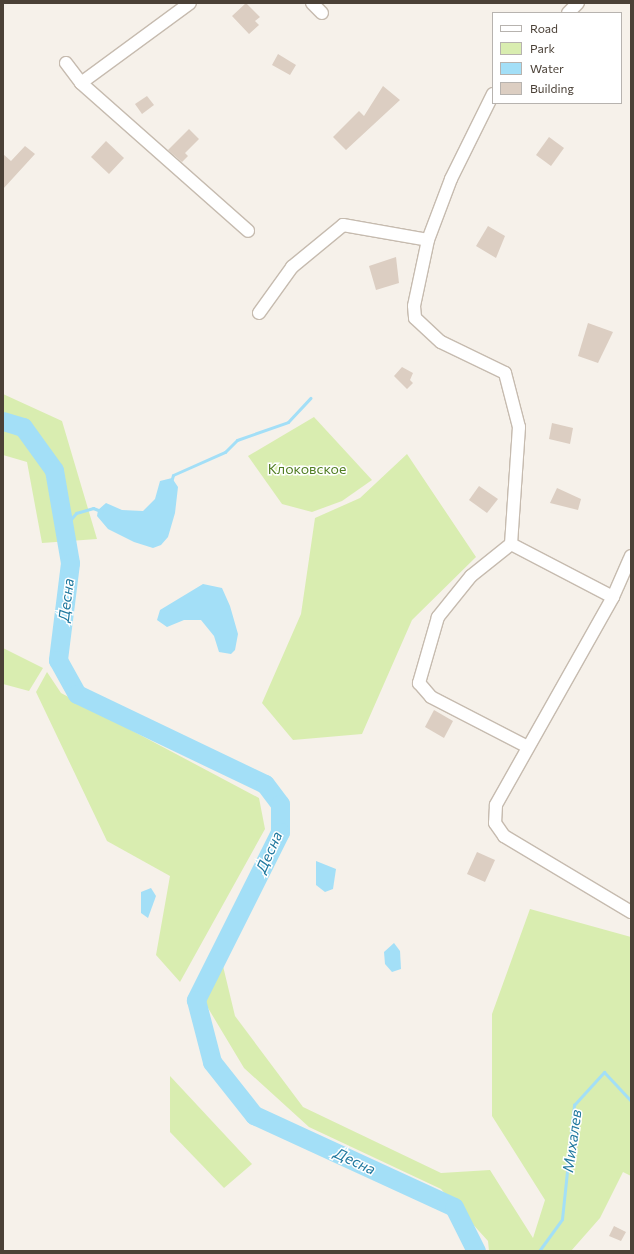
<!DOCTYPE html>
<html>
<head>
<meta charset="utf-8">
<style>
	body { margin:0 }
	#map { position:relative; width:634px; height:1254px; overflow:hidden; background:#f6f1ea; font-family:Commissioner,sans-serif }
	div>[style] { position:absolute }
	[style*='--x'] { left:calc(var(--x)*1px); top:calc(var(--y)*1px); width:calc(var(--w)*1px); rotate:calc(var(--a)*1deg) }
	.green>* { inset:0; background:#d9edb0 }
	.water>* { inset:0; background:#a3dff7 }
	.stream>* { height:3px; margin:-1.5px; padding:0 1.5px; transform-origin:1.5px; border-radius:1.5px; background:#a3dff7 }
	.river>* { height:19px; margin:-9.5px; padding:0 9.5px; transform-origin:9.5px; border-radius:9.5px; background:#a3dff7 }
	.building>* { inset:0; background:#dccec2 }
	.roads { filter:drop-shadow(1px 0 #c6bbaf) drop-shadow(-1px 0 #c6bbaf) drop-shadow(0 1px #c6bbaf) drop-shadow(0 -1px #c6bbaf) }
	.minor>* { height:12px; margin:-6px; padding:0 6px; transform-origin:6px; border-radius:6px; background:#fff }
	span { translate:-50% -50%; white-space:nowrap; text-align:center; line-height:1.15; -webkit-text-stroke:3px #fff; paint-order:stroke }
	.park-label { font-size:14px; color:#517e23 }
	.water-label { font-size:15px; color:#21799f; font-style:italic }
	.frame { position:absolute; inset:0; border:4px solid #4b4137; pointer-events:none }
	.legend { position:absolute; left:492px; top:12px; width:130px; height:92px; box-sizing:border-box; background:#fff; border:1px solid #b7b3af; margin:0; padding:5px 7px; list-style:none; font-size:12px; color:#4b4137 }
	.legend li { display:flex; align-items:center; gap:8px; height:20px }
	.legend b { width:20px; border:1px solid #b7b3af }
</style>
</head>
<body>
<div id="map">
	<div class="green">
		<i style="clip-path:polygon(3px 394px,62px 421px,97px 539px,42px 543px,27px 462px,3px 455px)"></i>
		<i style="clip-path:polygon(314px 417px,372px 480px,342px 501px,312px 512px,282px 504px,248px 456px)"></i>
		<i style="clip-path:polygon(407px 454px,476px 557px,412px 620px,362px 734px,293px 740px,262px 703px,301px 614px,315px 518px,360px 498px)"></i>
		<i style="clip-path:polygon(3px 648px,43px 668px,29px 691px,3px 684px)"></i>
		<i style="clip-path:polygon(47px 672px,61px 693px,259px 798px,265px 829px,180px 982px,156px 955px,170px 876px,107px 841px,36px 692px)"></i>
		<i style="clip-path:polygon(530px 909px,631px 937px,631px 1176px,623px 1172px,600px 1218px,571px 1251px,489px 1251px,488px 1241px,441px 1189px,309px 1127px,244px 1068px,202px 998px,223px 966px,235px 1016px,303px 1107px,441px 1173px,490px 1170px,533px 1238px,545px 1200px,492px 1116px,492px 1014px)"></i>
		<i style="clip-path:polygon(170px 1076px,252px 1164px,224px 1188px,170px 1132px)"></i>
	</div>
	<div class="water">
		<i style="clip-path:polygon(172px 478px,178px 487px,175px 513px,168px 537px,161px 545px,153px 548px,134px 542px,108px 529px,97px 516px,98px 510px,106px 503px,122px 510px,143px 511px,155px 499px,160px 481px)"></i>
		<i style="clip-path:polygon(203px 584px,222px 588px,230px 606px,238px 634px,235px 650px,231px 654px,219px 652px,214px 636px,201px 620px,184px 620px,167px 627px,157px 620px,160px 610px)"></i>
		<i style="clip-path:polygon(316px 861px,336px 869px,333px 889px,325px 892px,316px 885px)"></i>
		<i style="clip-path:polygon(151px 888px,156px 896px,148px 918px,141px 913px,141px 892px)"></i>
		<i style="clip-path:polygon(394px 943px,400px 951px,401px 969px,392px 972px,385px 964px,384px 952px)"></i>
	</div>
	<div class="stream">
		<i style="--x:171;--y:482;--w:7;--a:-74"></i>
		<i style="--x:173;--y:475;--w:57;--a:-23.9"></i>
		<i style="--x:225;--y:452;--w:17;--a:-45"></i>
		<i style="--x:237;--y:440;--w:54;--a:-19.4"></i>
		<i style="--x:288;--y:422;--w:33;--a:-47"></i>
		<i style="--x:66;--y:525;--w:16;--a:-50"></i>
		<i style="--x:76;--y:513;--w:18;--a:-16"></i>
		<i style="--x:93;--y:508;--w:9;--a:21"></i>
		<i style="--x:539;--y:1251;--w:39;--a:-54"></i>
		<i style="--x:562;--y:1219;--w:115;--a:-84"></i>
		<i style="--x:574;--y:1105;--w:45;--a:-47.7"></i>
		<i style="--x:604;--y:1072;--w:40;--a:47"></i>
	</div>
	<div class="river">
		<i style="--x:3;--y:421;--w:21;--a:17"></i>
		<i style="--x:23;--y:427;--w:53;--a:54.2"></i>
		<i style="--x:54;--y:470;--w:94;--a:80.2"></i>
		<i style="--x:70;--y:563;--w:98;--a:97.1"></i>
		<i style="--x:58;--y:660;--w:39;--a:61"></i>
		<i style="--x:77;--y:694;--w:208;--a:25.6"></i>
		<i style="--x:265;--y:784;--w:25;--a:53"></i>
		<i style="--x:280;--y:804;--w:28;--a:90"></i>
		<i style="--x:280;--y:832;--w:188;--a:116.6"></i>
		<i style="--x:196;--y:1000;--w:64;--a:75.5"></i>
		<i style="--x:212;--y:1062;--w:68;--a:51.6"></i>
		<i style="--x:254;--y:1115;--w:220;--a:24.7"></i>
		<i style="--x:454;--y:1207;--w:49;--a:63.4"></i>
	</div>
	<div class="building">
		<i style="clip-path:polygon(246px 3px,260px 17px,255px 21px,259px 25px,249px 34px,232px 16px)"></i>
		<i style="clip-path:polygon(278px 54px,296px 65px,290px 75px,272px 65px)"></i>
		<i style="clip-path:polygon(383px 86px,400px 100px,346px 150px,333px 137px,359px 111px,364px 116px)"></i>
		<i style="clip-path:polygon(147px 96px,154px 105px,142px 114px,135px 104px)"></i>
		<i style="clip-path:polygon(189px 129px,199px 139px,185px 153px,188px 156px,182px 162px,168px 150px)"></i>
		<i style="clip-path:polygon(549px 137px,564px 148px,551px 166px,536px 155px)"></i>
		<i style="clip-path:polygon(106px 141px,124px 158px,109px 174px,91px 157px)"></i>
		<i style="clip-path:polygon(25px 146px,35px 154px,3px 189px,3px 154px,11px 161px)"></i>
		<i style="clip-path:polygon(488px 226px,505px 236px,496px 258px,476px 246px)"></i>
		<i style="clip-path:polygon(396px 257px,399px 283px,376px 290px,369px 266px)"></i>
		<i style="clip-path:polygon(588px 323px,613px 332px,598px 363px,578px 356px)"></i>
		<i style="clip-path:polygon(402px 367px,413px 373px,410px 380px,413px 383px,407px 389px,394px 376px)"></i>
		<i style="clip-path:polygon(552px 423px,573px 428px,570px 444px,549px 439px)"></i>
		<i style="clip-path:polygon(479px 486px,498px 499px,487px 513px,469px 500px)"></i>
		<i style="clip-path:polygon(557px 488px,581px 499px,578px 510px,550px 503px)"></i>
		<i style="clip-path:polygon(434px 710px,453px 721px,444px 738px,425px 727px)"></i>
		<i style="clip-path:polygon(477px 852px,495px 860px,485px 882px,467px 874px)"></i>
		<i style="clip-path:polygon(614px 1226px,626px 1232px,621px 1241px,609px 1236px)"></i>
	</div>
	<div class="roads">
		<div class="minor">
			<i style="--x:312;--y:3;--w:14;--a:45"></i>
			<i style="--x:568;--y:13;--w:14;--a:-45"></i>
			<i style="--x:66;--y:63;--w:25;--a:53"></i>
			<i style="--x:81;--y:83;--w:223;--a:41.5"></i>
			<i style="--x:81;--y:83;--w:135;--a:-36.3"></i>
			<i style="--x:493;--y:94;--w:95;--a:116.3"></i>
			<i style="--x:451;--y:179;--w:65;--a:110.7"></i>
			<i style="--x:428;--y:240;--w:67;--a:102"></i>
			<i style="--x:414;--y:306;--w:12;--a:85"></i>
			<i style="--x:415;--y:318;--w:35;--a:43"></i>
			<i style="--x:441;--y:342;--w:71;--a:25.8"></i>
			<i style="--x:505;--y:373;--w:56;--a:75.5"></i>
			<i style="--x:519;--y:427;--w:117;--a:93.9"></i>
			<i style="--x:511;--y:544;--w:51;--a:141.3"></i>
			<i style="--x:471;--y:576;--w:53;--a:128.8"></i>
			<i style="--x:438;--y:617;--w:69;--a:106.1"></i>
			<i style="--x:419;--y:683;--w:18;--a:49"></i>
			<i style="--x:431;--y:697;--w:109;--a:27.3"></i>
			<i style="--x:259;--y:313;--w:57;--a:-54.3"></i>
			<i style="--x:292;--y:267;--w:66;--a:-39.5"></i>
			<i style="--x:343;--y:225;--w:86;--a:10"></i>
			<i style="--x:511;--y:544;--w:115;--a:27.5"></i>
			<i style="--x:631;--y:556;--w:45;--a:113.7"></i>
			<i style="--x:613;--y:597;--w:239;--a:119.4"></i>
			<i style="--x:496;--y:805;--w:18;--a:93"></i>
			<i style="--x:495;--y:823;--w:16;--a:55"></i>
			<i style="--x:504;--y:836;--w:148;--a:30.9"></i>
		</div>
	</div>
	<div class="park-label">
		<span style="left:307px;top:469px">Клоковское</span>
	</div>
	<div class="water-label">
		<span style="left:66px;top:600px;rotate:-83deg">Десна</span>
		<span style="left:269px;top:852px;rotate:-66deg">Десна</span>
		<span style="left:572px;top:1141px;rotate:-82deg">Михалев</span>
		<span style="left:355px;top:1161px;rotate:25deg">Десна</span>
	</div>
	<div class="frame"></div>
	<ul class="legend">
	<li><b style="height:5px;background:#fff"></b>Road</li>
	<li><b style="height:11px;background:#d9edb0"></b>Park</li>
	<li><b style="height:11px;background:#a3dff7"></b>Water</li>
	<li><b style="height:11px;background:#dccec2"></b>Building</li>
	</ul>
</div>
</body>
</html>
